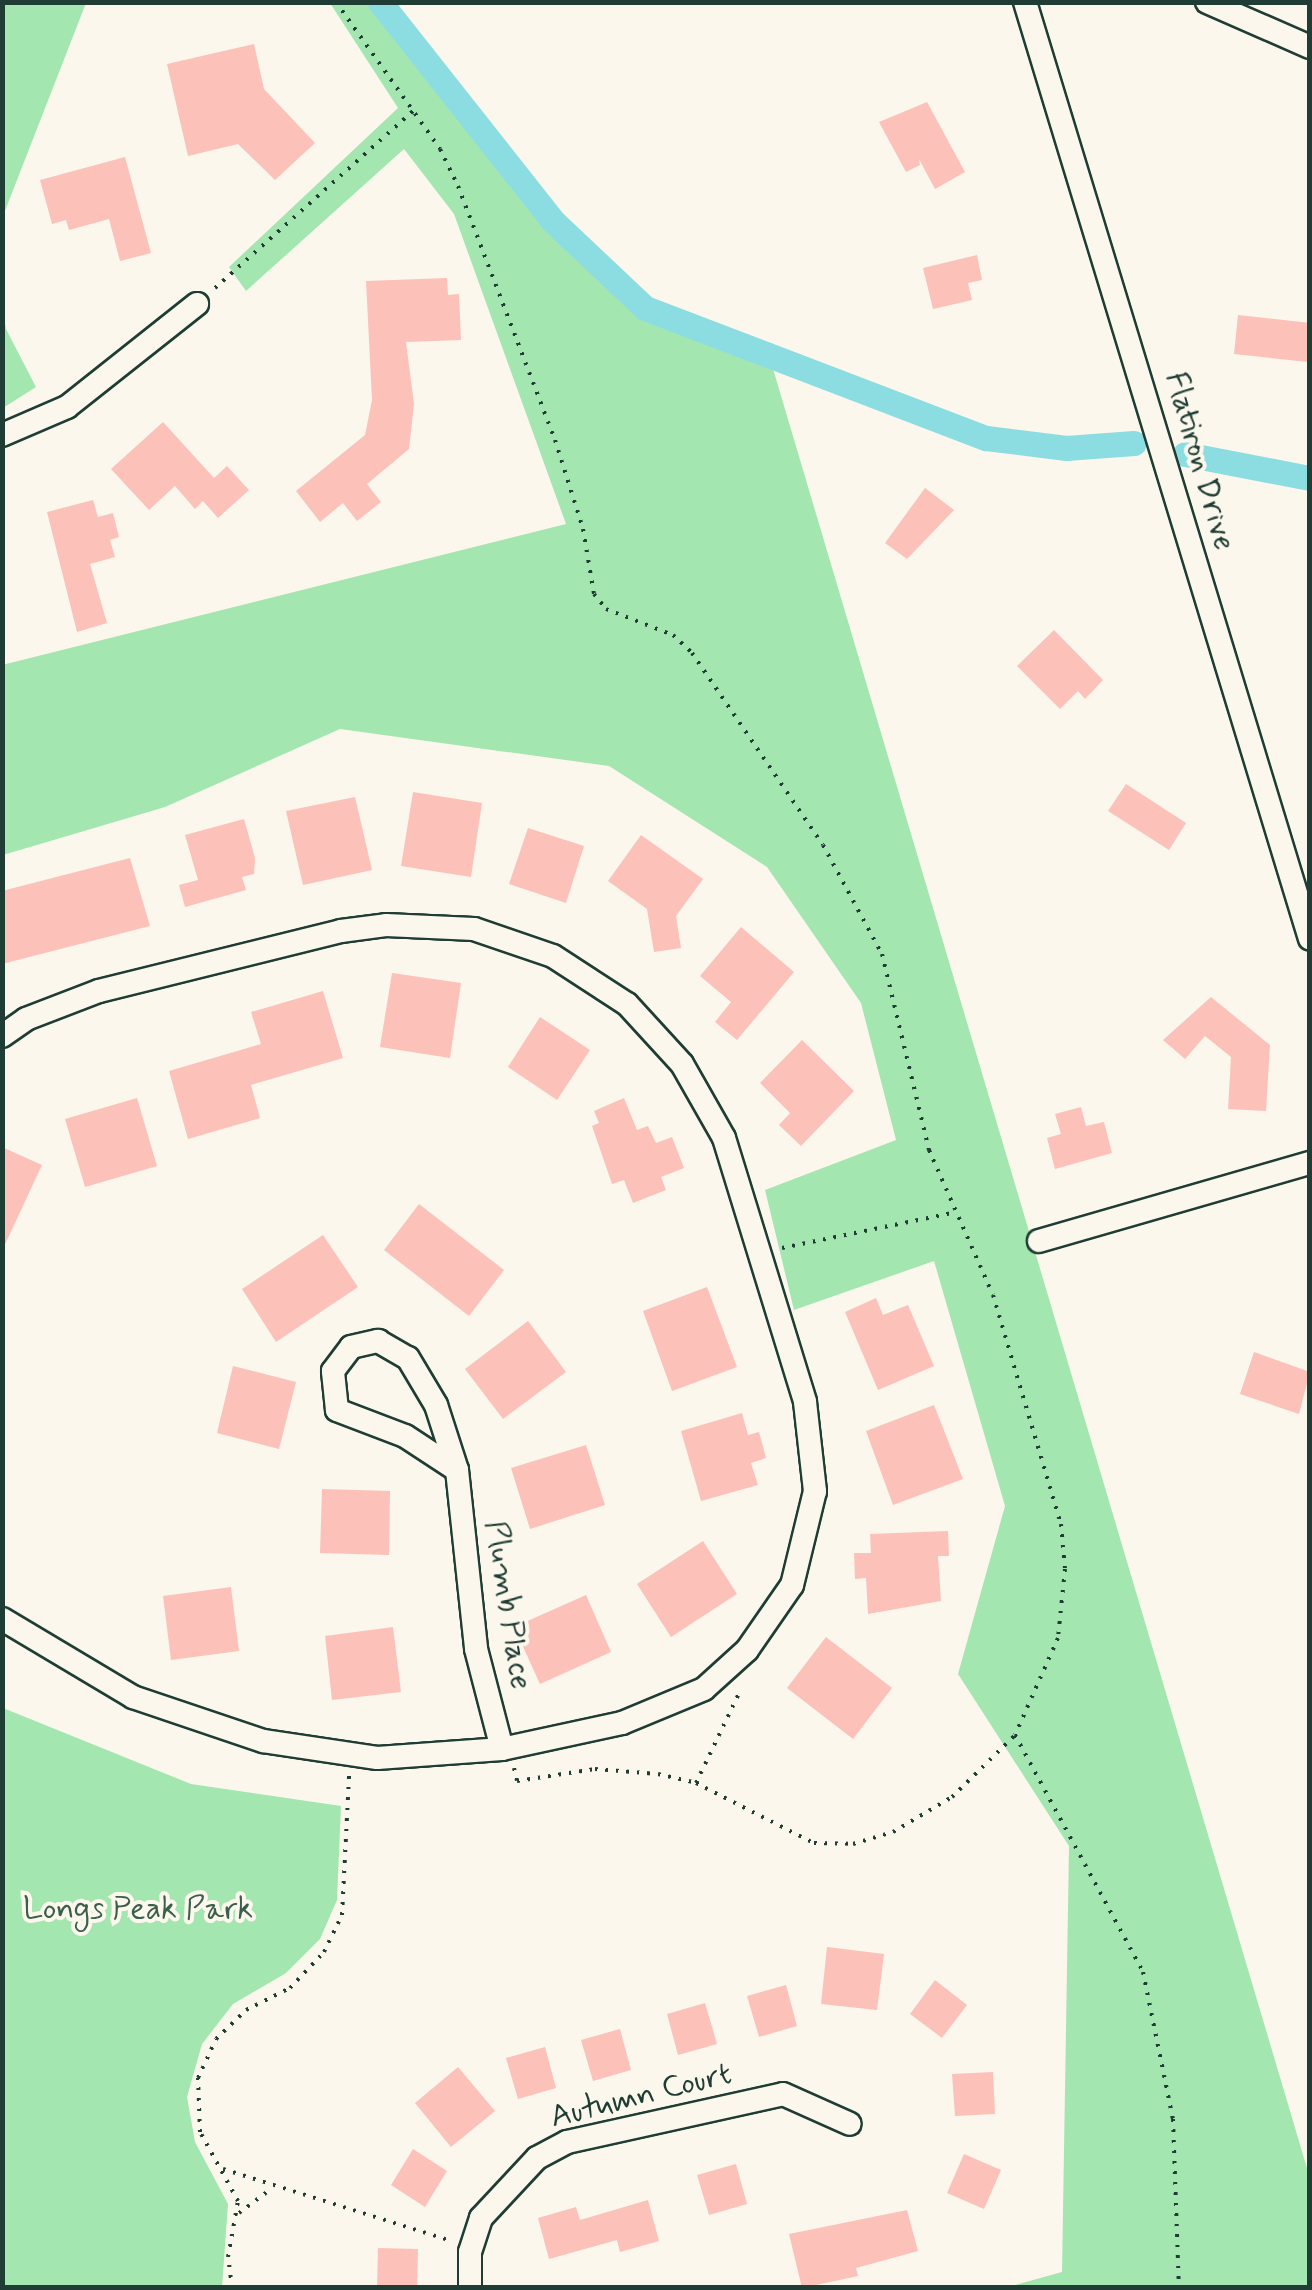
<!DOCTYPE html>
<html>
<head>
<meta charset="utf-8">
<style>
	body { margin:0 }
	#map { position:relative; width:1312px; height:2290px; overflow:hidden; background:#fbf7ec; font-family:Mynerve,sans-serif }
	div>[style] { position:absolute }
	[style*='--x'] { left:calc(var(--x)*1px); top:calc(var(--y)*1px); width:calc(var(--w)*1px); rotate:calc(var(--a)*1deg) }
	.green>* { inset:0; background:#a4e6b0 }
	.canal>* { height:25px; margin:-12.5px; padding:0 12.5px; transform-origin:12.5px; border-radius:12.5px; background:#8bdde2 }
	.building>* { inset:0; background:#fcc1b8 }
	.path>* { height:4px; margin-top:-2px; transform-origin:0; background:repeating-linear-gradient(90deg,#1f3d34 0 2.5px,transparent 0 10.5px) }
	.roads { filter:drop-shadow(2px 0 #1f3d34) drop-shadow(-2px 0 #1f3d34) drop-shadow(0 2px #1f3d34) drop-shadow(0 -2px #1f3d34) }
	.minor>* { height:22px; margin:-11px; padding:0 11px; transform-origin:11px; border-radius:11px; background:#fbf7ec }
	span { translate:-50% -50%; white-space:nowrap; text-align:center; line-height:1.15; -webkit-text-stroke:8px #fbf7ec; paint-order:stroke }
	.street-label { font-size:32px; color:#1f3d34 }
	.park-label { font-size:32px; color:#3a5f4d }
	.frame { position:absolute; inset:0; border:5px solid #1f3d34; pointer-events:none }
</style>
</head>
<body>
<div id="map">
	<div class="green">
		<i style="clip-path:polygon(3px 2px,86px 3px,3px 216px,2px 3px)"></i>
		<i style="clip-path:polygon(330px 3px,383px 3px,510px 178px,629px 299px,662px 321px,771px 362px,1309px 2175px,1309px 2287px,1008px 2287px,1062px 2272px,1069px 1846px,958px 1674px,1005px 1506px,934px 1261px,794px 1310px,765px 1190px,896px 1140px,861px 1003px,767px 867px,609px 766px,340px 729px,165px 807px,3px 855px,2px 665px,566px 524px,454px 214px,404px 149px,246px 291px,229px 267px,398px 108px)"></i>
		<i style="clip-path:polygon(2px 303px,6px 329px,36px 387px,3px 408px)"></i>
		<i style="clip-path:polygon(3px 1708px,191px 1784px,341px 1806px,337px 1900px,320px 1939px,286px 1973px,233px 2004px,202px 2044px,187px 2097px,195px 2142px,228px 2204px,222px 2287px,3px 2287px)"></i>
	</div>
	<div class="canal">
		<i style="--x:380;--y:2;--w:280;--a:51.7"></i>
		<i style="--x:554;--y:222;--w:125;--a:43.4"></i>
		<i style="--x:645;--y:308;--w:365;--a:20.9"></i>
		<i style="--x:986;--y:438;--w:81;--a:7.1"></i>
		<i style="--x:1066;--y:448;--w:68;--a:-4.2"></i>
		<i style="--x:1185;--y:454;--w:127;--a:10.9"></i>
	</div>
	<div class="building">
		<i style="clip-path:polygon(254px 44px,264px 89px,315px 143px,275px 180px,238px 144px,188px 156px,167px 64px)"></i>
		<i style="clip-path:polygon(927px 102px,965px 172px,935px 189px,919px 159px,920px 165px,906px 172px,879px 122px)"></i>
		<i style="clip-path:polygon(125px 157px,151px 253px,120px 261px,109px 219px,69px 230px,66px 220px,52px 224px,40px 180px)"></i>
		<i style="clip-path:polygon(977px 255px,982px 280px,968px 283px,972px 300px,933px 309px,923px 268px)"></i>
		<i style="clip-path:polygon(447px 278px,448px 295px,459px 294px,461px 340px,406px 342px,414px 404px,409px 449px,367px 484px,381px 502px,357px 521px,343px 503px,320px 522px,296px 491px,365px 435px,372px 400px,366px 281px)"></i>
		<i style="clip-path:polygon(1238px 315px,1310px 323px,1308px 362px,1234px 354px)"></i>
		<i style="clip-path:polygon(163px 422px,214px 478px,227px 466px,249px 490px,218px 518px,203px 501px,195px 509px,175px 486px,149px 510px,111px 469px)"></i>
		<i style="clip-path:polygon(925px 488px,954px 510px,907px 559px,885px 543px)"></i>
		<i style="clip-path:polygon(93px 500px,98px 517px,113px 513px,119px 537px,110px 540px,115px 557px,90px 564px,107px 623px,77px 632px,47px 512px)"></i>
		<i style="clip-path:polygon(1054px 630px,1103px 680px,1085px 699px,1078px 691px,1060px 709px,1017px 666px)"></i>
		<i style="clip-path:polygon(1126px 784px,1186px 823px,1169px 850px,1108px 811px)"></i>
		<i style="clip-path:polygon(413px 792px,482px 803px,471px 877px,401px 866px)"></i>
		<i style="clip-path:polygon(355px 797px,372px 870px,303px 885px,286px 811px)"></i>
		<i style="clip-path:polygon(244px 819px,255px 858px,254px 874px,242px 877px,246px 890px,185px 907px,179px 885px,198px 880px,185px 835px)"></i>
		<i style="clip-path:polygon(528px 828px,584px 846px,566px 903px,509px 884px)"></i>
		<i style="clip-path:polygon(641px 835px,703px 879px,676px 916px,681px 948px,654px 952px,647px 909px,608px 881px)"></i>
		<i style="clip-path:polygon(130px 858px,150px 926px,2px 964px,2px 891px)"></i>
		<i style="clip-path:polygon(741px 927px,794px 972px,737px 1040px,715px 1022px,731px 1002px,700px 976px)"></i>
		<i style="clip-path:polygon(392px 973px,461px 983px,450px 1058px,380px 1047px)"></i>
		<i style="clip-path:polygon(323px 991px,343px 1058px,251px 1085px,260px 1118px,188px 1139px,169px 1071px,261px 1044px,251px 1012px)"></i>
		<i style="clip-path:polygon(1211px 997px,1270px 1045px,1266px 1111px,1228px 1109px,1231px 1057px,1205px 1036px,1185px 1059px,1163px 1040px)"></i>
		<i style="clip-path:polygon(540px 1017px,590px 1050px,557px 1100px,508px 1067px)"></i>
		<i style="clip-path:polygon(802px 1040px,854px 1091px,801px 1146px,779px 1125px,790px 1113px,760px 1083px)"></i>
		<i style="clip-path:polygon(137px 1098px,157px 1166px,85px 1187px,65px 1119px)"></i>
		<i style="clip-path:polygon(624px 1098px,637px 1130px,648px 1126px,656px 1143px,672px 1137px,684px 1168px,661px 1177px,666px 1190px,633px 1203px,624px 1180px,612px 1184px,592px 1126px,599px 1123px,594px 1111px)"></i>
		<i style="clip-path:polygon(1081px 1107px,1086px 1126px,1104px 1122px,1112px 1153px,1055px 1169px,1047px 1138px,1061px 1134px,1055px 1114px)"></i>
		<i style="clip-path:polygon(2px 1147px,42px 1165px,2px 1251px)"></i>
		<i style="clip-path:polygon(419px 1204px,504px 1270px,469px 1316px,384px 1250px)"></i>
		<i style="clip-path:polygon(323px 1235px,358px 1287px,276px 1342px,242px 1289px)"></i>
		<i style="clip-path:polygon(707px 1287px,737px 1367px,672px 1391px,643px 1311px)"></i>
		<i style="clip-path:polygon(876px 1298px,883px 1315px,908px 1305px,934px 1366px,878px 1390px,845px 1312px)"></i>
		<i style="clip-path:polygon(528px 1321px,566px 1372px,503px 1419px,465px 1369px)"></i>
		<i style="clip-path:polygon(1254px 1352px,1310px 1372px,1299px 1414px,1240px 1394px)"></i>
		<i style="clip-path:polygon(233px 1366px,296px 1382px,279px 1449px,217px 1433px)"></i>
		<i style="clip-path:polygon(934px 1405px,963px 1479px,893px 1505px,866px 1431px)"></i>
		<i style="clip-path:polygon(742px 1413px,748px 1435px,759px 1432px,766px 1458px,751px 1463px,758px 1485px,701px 1501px,681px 1431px)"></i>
		<i style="clip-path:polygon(586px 1445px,605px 1505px,530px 1529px,511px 1468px)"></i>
		<i style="clip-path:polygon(322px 1489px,390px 1491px,389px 1555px,320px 1553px)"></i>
		<i style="clip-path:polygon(948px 1531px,949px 1556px,938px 1556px,941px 1601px,868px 1614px,866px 1578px,855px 1579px,854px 1553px,871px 1553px,870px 1534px)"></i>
		<i style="clip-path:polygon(703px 1541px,737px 1594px,671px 1637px,637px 1584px)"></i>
		<i style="clip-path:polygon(231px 1587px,239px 1651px,171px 1660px,163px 1596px)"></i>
		<i style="clip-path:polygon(586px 1595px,611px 1652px,540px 1684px,514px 1627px)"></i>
		<i style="clip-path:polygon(393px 1627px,401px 1692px,332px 1700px,325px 1636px)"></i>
		<i style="clip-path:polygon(826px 1637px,892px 1688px,853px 1739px,787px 1688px)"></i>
		<i style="clip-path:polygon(827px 1947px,884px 1954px,877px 2010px,821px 2004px)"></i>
		<i style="clip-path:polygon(935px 1980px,967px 2005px,942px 2038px,910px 2014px)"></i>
		<i style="clip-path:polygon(786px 1985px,797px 2026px,759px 2037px,747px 1996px)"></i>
		<i style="clip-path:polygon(705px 2003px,717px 2044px,678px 2055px,667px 2014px)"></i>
		<i style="clip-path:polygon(620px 2029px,631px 2070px,593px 2081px,581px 2040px)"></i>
		<i style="clip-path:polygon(545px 2047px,556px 2088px,518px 2099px,506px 2058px)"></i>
		<i style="clip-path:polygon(458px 2067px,495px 2111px,451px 2147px,415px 2103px)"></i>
		<i style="clip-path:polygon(993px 2072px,995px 2114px,955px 2116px,952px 2074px)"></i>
		<i style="clip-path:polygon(413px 2149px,447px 2171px,425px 2207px,391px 2185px)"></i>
		<i style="clip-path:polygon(964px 2154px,1001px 2170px,984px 2209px,947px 2193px)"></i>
		<i style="clip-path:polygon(736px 2164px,747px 2204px,709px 2215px,697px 2175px)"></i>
		<i style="clip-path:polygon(648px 2200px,659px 2241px,620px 2252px,617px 2240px,549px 2259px,538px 2218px,576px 2207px,580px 2220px)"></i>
		<i style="clip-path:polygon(907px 2210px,918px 2251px,856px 2268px,858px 2276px,802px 2288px,789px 2234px)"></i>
		<i style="clip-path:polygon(378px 2248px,418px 2249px,417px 2288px,377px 2288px)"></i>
	</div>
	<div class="path">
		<i style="--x:336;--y:2;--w:180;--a:54.7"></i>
		<i style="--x:440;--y:149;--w:41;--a:64.1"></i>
		<i style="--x:458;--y:186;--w:272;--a:69.1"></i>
		<i style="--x:555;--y:440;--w:93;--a:72.5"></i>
		<i style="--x:583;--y:529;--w:66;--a:80.4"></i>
		<i style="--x:594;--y:594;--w:19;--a:51"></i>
		<i style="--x:606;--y:609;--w:72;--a:21.2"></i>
		<i style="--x:673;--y:635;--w:26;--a:43"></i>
		<i style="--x:692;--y:653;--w:232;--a:55.7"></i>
		<i style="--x:823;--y:845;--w:124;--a:61.6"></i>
		<i style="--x:882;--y:954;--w:202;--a:76.5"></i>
		<i style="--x:929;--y:1150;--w:158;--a:66.2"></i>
		<i style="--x:993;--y:1295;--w:239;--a:73.5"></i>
		<i style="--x:1061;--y:1524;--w:45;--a:84.9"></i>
		<i style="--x:1065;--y:1569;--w:69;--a:95.8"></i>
		<i style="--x:1058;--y:1638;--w:106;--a:113.9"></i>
		<i style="--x:1015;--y:1735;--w:269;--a:61.6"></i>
		<i style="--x:1143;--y:1972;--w:150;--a:78.5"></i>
		<i style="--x:1173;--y:2119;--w:169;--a:88"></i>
		<i style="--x:215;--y:288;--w:266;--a:-41.8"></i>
		<i style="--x:782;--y:1248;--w:175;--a:-11.6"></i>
		<i style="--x:514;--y:1768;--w:13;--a:77"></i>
		<i style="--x:517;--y:1781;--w:79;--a:-8.7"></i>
		<i style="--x:595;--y:1769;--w:63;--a:4.5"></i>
		<i style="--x:658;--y:1774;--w:39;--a:13"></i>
		<i style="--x:696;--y:1783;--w:132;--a:27"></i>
		<i style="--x:814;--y:1843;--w:39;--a:1"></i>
		<i style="--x:853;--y:1844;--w:42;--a:-16.7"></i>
		<i style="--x:893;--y:1832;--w:69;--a:-30.7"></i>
		<i style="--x:952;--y:1797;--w:88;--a:-44.5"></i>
		<i style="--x:696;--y:1783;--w:104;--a:-64.4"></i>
		<i style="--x:223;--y:2169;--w:240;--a:17.5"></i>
		<i style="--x:239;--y:2213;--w:40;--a:-37"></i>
		<i style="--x:232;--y:2288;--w:31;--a:-97"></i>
		<i style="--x:228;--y:2257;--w:57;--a:-79.9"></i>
		<i style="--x:238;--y:2201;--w:79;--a:-118.8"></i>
		<i style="--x:200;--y:2132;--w:54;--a:-92.1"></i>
		<i style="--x:198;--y:2078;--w:43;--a:-65.2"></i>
		<i style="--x:216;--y:2039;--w:42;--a:-44"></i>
		<i style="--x:246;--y:2010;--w:49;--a:-26.6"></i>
		<i style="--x:290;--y:1988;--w:50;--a:-46.6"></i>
		<i style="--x:324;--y:1952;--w:41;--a:-64.1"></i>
		<i style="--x:342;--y:1915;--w:140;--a:-87.1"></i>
	</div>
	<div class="roads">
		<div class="minor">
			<i style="--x:1025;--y:2;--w:979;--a:73.08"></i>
			<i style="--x:1207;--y:2;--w:112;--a:23.6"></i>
			<i style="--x:2;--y:435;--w:71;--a:-23.3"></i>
			<i style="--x:67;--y:407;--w:166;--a:-38.4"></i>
			<i style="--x:2;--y:1036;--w:29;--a:-35"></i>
			<i style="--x:26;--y:1019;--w:78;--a:-21"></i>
			<i style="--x:99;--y:991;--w:249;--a:-13.9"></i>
			<i style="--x:341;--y:931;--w:45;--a:-7.6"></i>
			<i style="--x:386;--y:925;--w:88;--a:2.6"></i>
			<i style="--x:474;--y:929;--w:83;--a:18.9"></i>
			<i style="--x:553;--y:956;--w:88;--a:33"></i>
			<i style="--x:627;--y:1004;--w:81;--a:47.5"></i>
			<i style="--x:682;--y:1064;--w:85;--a:60.4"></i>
			<i style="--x:724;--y:1138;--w:276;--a:72.9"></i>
			<i style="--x:805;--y:1402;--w:90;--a:83.6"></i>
			<i style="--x:815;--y:1491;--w:97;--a:103.7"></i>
			<i style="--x:792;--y:1585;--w:79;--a:124.7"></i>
			<i style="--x:747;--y:1650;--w:58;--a:137.8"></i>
			<i style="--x:704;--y:1689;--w:89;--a:157.5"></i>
			<i style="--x:622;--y:1723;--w:123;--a:167.8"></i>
			<i style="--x:502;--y:1749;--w:125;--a:175.9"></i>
			<i style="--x:377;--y:1758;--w:115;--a:-171.5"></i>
			<i style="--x:263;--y:1741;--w:137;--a:-161.3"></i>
			<i style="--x:133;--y:1697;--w:152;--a:-149.2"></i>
			<i style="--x:1039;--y:1241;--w:282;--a:-16.1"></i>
			<i style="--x:457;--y:1470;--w:62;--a:-146.8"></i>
			<i style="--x:405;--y:1436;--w:73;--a:-159.1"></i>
			<i style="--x:337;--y:1410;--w:39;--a:-96"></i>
			<i style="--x:333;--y:1371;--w:30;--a:-53"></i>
			<i style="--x:351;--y:1347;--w:28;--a:-13"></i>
			<i style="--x:378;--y:1341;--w:34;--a:30"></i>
			<i style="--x:408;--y:1358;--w:55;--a:59.2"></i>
			<i style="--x:436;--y:1405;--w:68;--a:72.1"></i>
			<i style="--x:457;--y:1470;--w:180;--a:83.9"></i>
			<i style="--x:476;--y:1649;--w:103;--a:75.4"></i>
			<i style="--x:470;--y:2288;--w:36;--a:-90"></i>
			<i style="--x:470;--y:2252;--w:36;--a:-72"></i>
			<i style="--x:481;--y:2218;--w:82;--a:-47"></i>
			<i style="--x:537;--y:2158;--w:34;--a:-28"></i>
			<i style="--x:567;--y:2142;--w:221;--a:-12.5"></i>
			<i style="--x:783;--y:2094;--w:73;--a:24.1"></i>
		</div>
	</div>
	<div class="street-label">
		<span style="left:1200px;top:461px;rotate:74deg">Flatiron Drive</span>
		<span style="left:508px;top:1605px;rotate:81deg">Plumb Place</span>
		<span style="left:641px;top:2096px;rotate:-14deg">Autumn Court</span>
	</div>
	<div class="park-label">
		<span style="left:138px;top:1909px">Longs Peak Park</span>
	</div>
	<div class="frame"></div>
</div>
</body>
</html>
